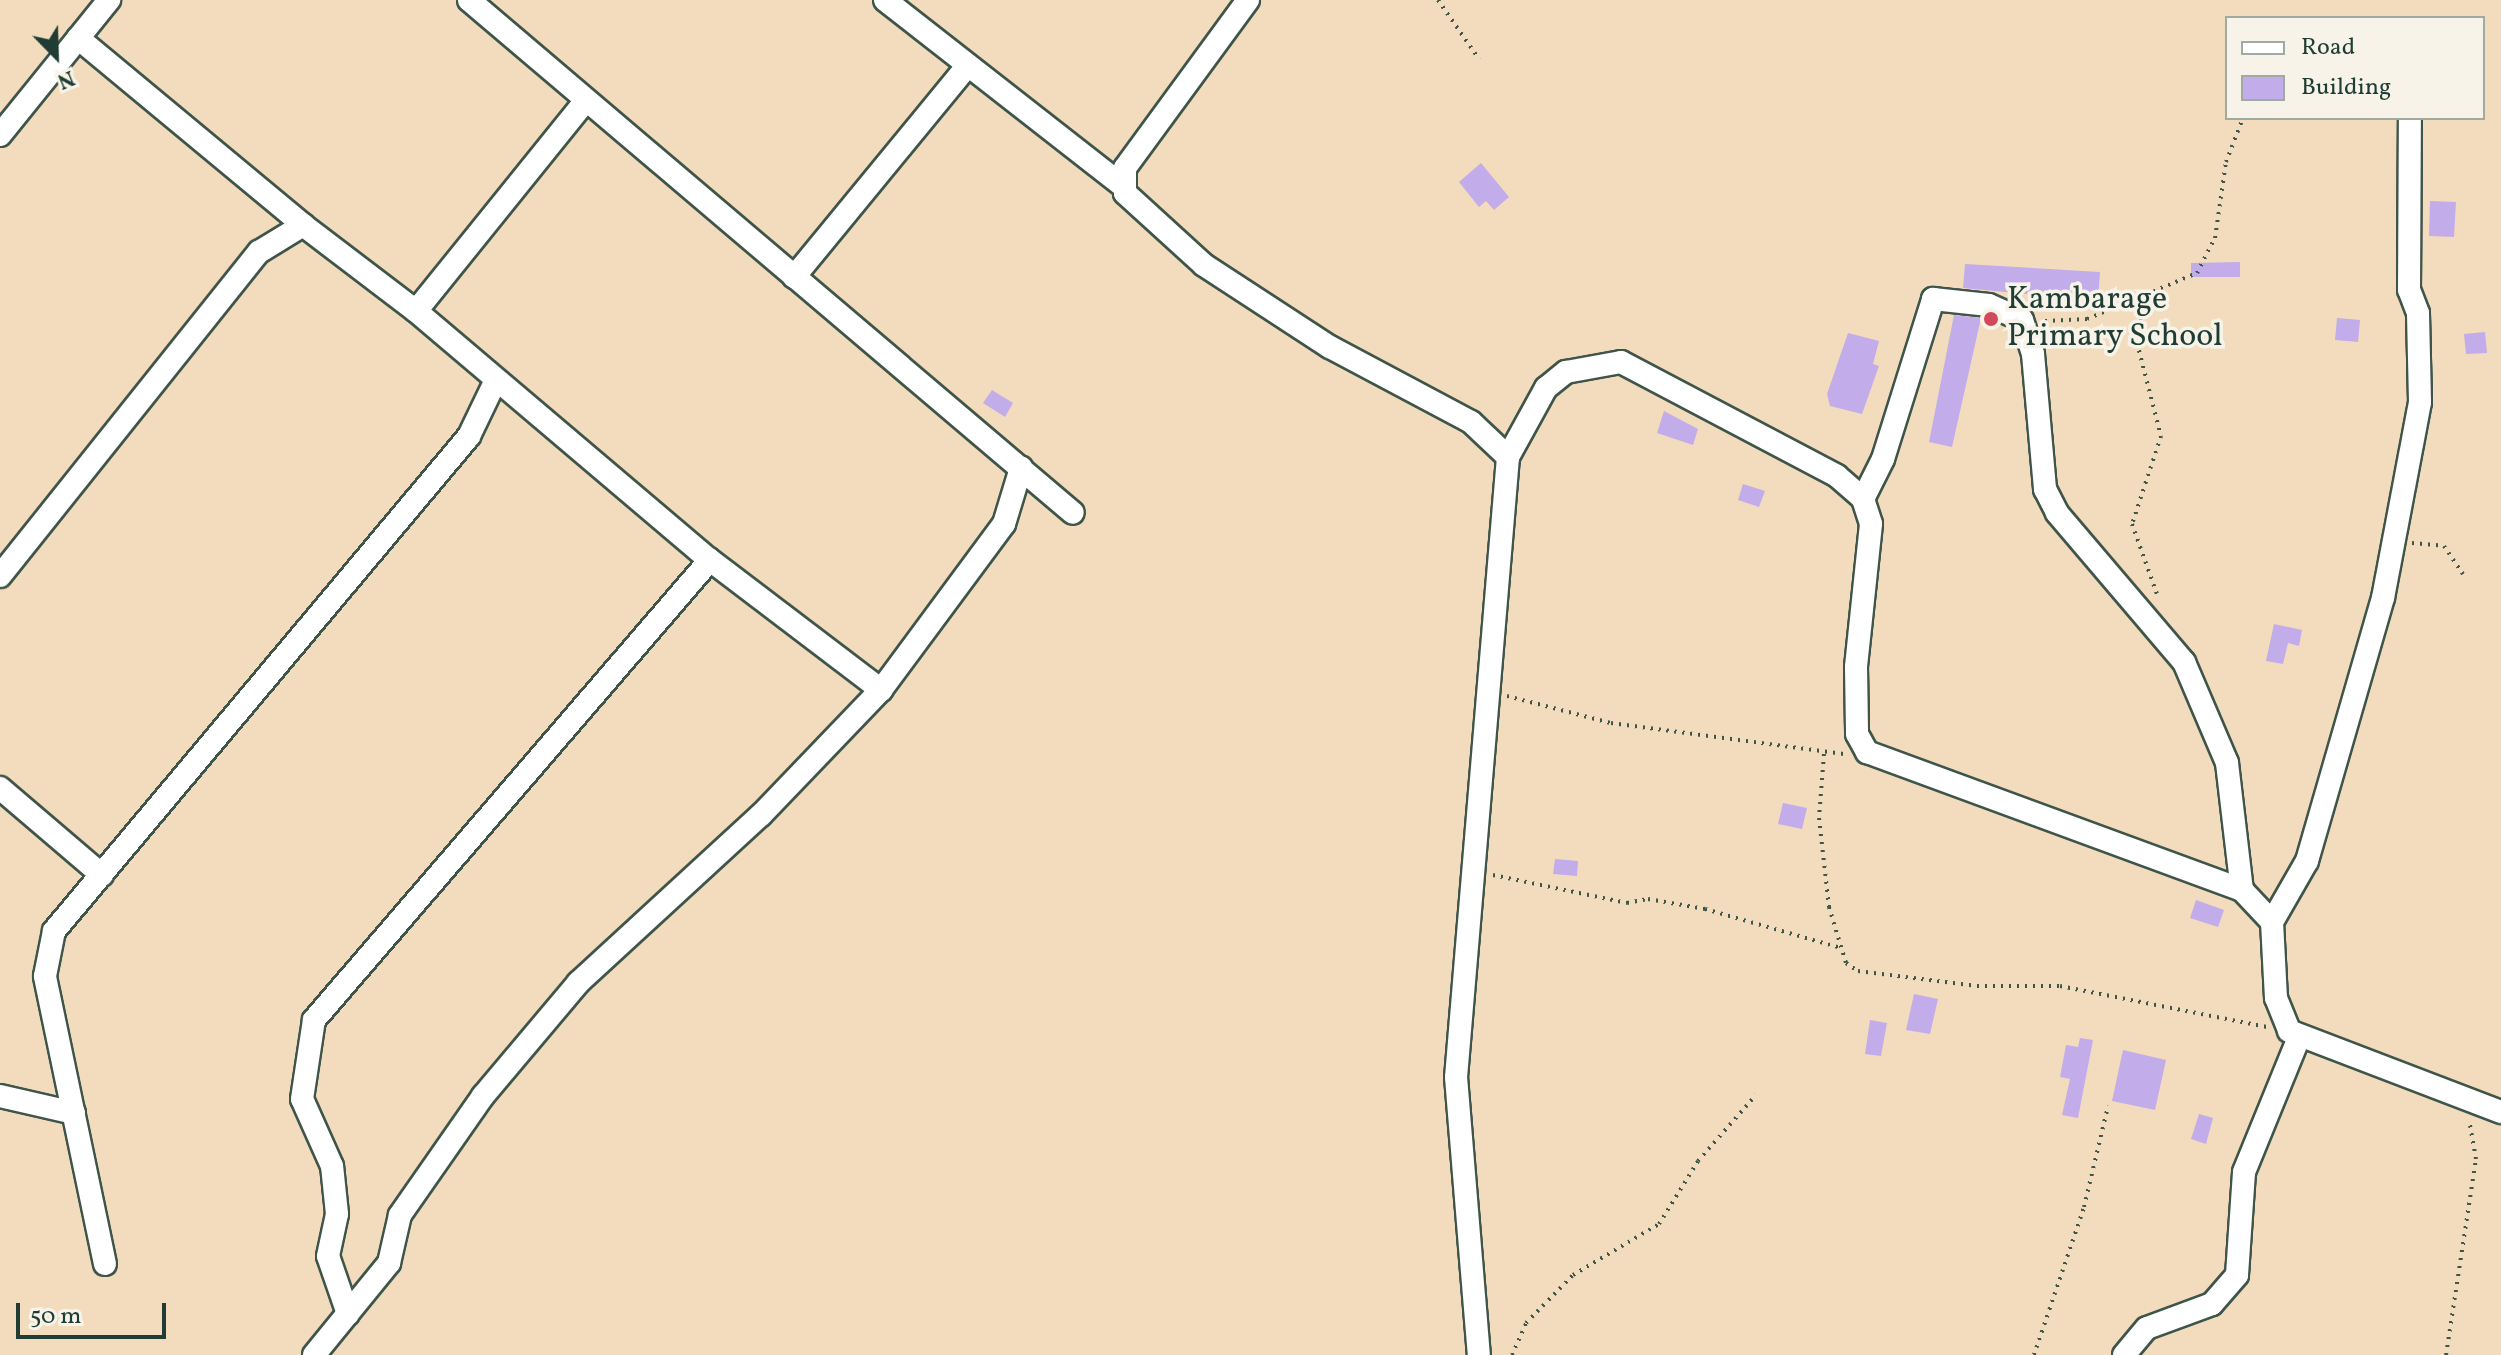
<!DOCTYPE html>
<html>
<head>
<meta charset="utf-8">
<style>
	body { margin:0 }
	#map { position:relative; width:2501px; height:1355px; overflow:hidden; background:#f2dcbd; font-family:Vollkorn,serif }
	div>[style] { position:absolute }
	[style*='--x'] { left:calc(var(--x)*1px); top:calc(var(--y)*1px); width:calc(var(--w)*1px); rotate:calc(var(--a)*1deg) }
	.building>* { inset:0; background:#c3acea }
	.path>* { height:4px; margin-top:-2px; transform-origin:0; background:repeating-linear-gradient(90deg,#3f5549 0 2px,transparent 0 8px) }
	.roads { filter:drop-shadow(2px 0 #3f5549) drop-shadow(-2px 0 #3f5549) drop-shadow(0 2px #3f5549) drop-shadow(0 -2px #3f5549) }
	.minor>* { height:22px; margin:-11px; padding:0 11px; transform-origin:11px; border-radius:11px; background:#fff }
	.dots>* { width:22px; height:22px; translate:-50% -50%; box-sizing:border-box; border:4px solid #f7f3e8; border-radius:50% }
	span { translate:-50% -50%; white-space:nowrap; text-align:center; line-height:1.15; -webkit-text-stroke:7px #f7f3e8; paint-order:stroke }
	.poi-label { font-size:32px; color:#1f3d34 }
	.left { translate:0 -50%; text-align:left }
	.legend { position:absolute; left:2225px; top:16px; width:260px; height:104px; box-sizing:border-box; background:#f7f3e8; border:2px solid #a1aaa0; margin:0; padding:10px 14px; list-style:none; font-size:24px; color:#1f3d34 }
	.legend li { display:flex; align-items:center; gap:16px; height:40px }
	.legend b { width:40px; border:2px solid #a1aaa0 }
	.north { position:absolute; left:16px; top:16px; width:80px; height:80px; -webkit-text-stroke:6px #f7f3e8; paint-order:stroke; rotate:157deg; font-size:22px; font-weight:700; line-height:32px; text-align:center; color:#1f3d34 }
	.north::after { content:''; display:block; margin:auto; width:28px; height:36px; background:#1f3d34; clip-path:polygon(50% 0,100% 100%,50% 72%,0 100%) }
	.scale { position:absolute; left:16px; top:1303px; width:150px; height:36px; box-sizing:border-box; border:4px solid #1f3d34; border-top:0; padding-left:10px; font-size:24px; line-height:28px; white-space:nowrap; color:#1f3d34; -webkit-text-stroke:6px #f7f3e8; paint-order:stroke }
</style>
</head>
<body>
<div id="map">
	<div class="building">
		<i style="clip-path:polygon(1481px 163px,1509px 197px,1494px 210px,1486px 201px,1479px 207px,1459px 182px)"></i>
		<i style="clip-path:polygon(2430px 201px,2456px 202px,2454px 237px,2429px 236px)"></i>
		<i style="clip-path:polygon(2240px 262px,2240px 277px,2191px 277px,2191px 263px)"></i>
		<i style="clip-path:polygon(1965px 264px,2100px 272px,2098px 301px,1963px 288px)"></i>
		<i style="clip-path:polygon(1954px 315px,1981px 318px,1952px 447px,1929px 442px)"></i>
		<i style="clip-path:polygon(2337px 318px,2360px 320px,2358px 342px,2335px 340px)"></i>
		<i style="clip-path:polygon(2485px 332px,2487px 353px,2466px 354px,2464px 334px)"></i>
		<i style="clip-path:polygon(1848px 333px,1879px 341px,1873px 364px,1879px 366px,1862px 414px,1830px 406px,1827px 394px)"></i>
		<i style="clip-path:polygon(992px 390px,1013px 403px,1005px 417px,983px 403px)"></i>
		<i style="clip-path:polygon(1664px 411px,1698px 429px,1693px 445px,1657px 433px)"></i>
		<i style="clip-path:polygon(1743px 484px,1765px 491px,1759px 507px,1738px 500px)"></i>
		<i style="clip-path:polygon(2274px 624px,2302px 630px,2299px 646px,2288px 643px,2283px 664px,2266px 661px)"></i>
		<i style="clip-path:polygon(1783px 803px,1807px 808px,1802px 829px,1778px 824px)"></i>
		<i style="clip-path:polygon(1555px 859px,1578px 861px,1577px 876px,1553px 874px)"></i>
		<i style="clip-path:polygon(2196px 900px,2224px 910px,2218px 927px,2190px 918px)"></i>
		<i style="clip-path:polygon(1914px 994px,1938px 999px,1930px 1034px,1906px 1030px)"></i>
		<i style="clip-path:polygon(1870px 1020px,1887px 1023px,1881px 1056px,1865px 1054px)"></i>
		<i style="clip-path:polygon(2080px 1038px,2093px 1040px,2078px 1118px,2062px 1115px,2070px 1079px,2060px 1077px,2066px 1045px,2078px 1047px)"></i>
		<i style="clip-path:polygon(2123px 1050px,2166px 1060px,2155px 1110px,2112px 1101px)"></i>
		<i style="clip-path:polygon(2199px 1114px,2213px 1118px,2206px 1144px,2191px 1139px)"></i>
	</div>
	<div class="path">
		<i style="--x:1438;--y:0;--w:72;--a:55.2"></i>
		<i style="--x:2148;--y:295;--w:42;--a:108"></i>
		<i style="--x:2135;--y:335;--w:104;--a:75.6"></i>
		<i style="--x:2161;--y:436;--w:93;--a:108.2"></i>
		<i style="--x:2132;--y:524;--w:77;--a:70.4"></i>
		<i style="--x:2045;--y:321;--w:42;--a:-2.7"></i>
		<i style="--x:2087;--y:319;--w:119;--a:-22.7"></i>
		<i style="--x:2197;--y:273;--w:39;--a:-63"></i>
		<i style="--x:2215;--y:238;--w:77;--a:-81.8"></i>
		<i style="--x:2226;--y:162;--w:47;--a:-68.9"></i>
		<i style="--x:2412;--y:543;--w:32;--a:5"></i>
		<i style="--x:2444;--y:546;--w:34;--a:56"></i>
		<i style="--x:1507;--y:696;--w:107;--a:14.6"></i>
		<i style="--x:1611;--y:723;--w:235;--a:7.6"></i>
		<i style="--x:1824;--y:754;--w:64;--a:94.5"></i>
		<i style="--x:1819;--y:818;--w:90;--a:83.6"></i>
		<i style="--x:1829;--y:907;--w:59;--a:73.1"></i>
		<i style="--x:1846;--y:963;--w:14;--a:34"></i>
		<i style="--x:1858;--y:971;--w:120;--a:7.2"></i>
		<i style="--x:1977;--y:986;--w:83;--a:0"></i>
		<i style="--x:2060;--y:986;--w:211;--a:11.2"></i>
		<i style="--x:1493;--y:875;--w:137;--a:11.8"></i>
		<i style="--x:1627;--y:903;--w:21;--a:-11"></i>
		<i style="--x:1648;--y:899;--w:58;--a:10"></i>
		<i style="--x:1705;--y:909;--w:141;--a:16"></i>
		<i style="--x:1512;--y:1355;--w:35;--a:-66"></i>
		<i style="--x:1526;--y:1323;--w:67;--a:-45.6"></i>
		<i style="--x:1573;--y:1275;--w:100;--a:-30.7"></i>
		<i style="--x:1659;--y:1224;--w:74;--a:-58.2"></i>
		<i style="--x:1698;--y:1161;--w:88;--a:-48.7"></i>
		<i style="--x:2034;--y:1355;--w:156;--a:-71.3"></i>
		<i style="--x:2084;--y:1207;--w:104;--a:-76.6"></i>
		<i style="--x:2446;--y:1355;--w:198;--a:-81.3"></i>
		<i style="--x:2476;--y:1159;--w:39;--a:-100"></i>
	</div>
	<div class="roads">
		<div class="minor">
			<i style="--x:469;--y:0;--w:792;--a:40.34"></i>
			<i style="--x:885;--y:0;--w:301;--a:38"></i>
			<i style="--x:1248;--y:0;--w:208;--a:126.2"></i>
			<i style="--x:1125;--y:168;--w:25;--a:90"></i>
			<i style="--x:1125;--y:193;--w:107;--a:42.3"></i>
			<i style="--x:1204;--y:265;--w:150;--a:33.1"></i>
			<i style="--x:1330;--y:347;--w:160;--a:28"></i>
			<i style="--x:1471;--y:422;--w:51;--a:43.4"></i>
			<i style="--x:1508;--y:457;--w:622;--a:94.79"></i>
			<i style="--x:1456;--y:1077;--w:279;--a:85.3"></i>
			<i style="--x:78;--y:38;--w:293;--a:39.7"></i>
			<i style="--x:0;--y:135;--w:174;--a:-51.1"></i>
			<i style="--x:794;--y:277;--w:274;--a:-50.6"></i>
			<i style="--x:416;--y:311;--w:267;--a:-51.1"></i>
			<i style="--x:1508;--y:457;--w:79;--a:-61.2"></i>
			<i style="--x:1546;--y:388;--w:26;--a:-39"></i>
			<i style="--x:1566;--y:372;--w:56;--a:-10.3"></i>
			<i style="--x:1621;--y:362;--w:244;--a:27.8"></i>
			<i style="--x:1837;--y:476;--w:35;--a:41"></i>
			<i style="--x:1863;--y:499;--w:26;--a:72"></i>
			<i style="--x:1871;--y:524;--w:144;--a:96"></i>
			<i style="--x:1856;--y:667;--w:67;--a:89.1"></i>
			<i style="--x:1857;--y:734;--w:21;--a:61"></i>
			<i style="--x:1867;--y:752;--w:400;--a:20.2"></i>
			<i style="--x:2242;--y:890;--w:44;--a:46.8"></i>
			<i style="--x:2272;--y:922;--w:76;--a:87"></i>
			<i style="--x:2276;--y:998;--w:35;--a:68"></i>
			<i style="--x:2289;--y:1031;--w:227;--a:20.9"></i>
			<i style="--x:1863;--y:499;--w:45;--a:-63.4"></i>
			<i style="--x:1883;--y:459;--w:168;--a:-72.6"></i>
			<i style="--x:1933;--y:299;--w:56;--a:6.1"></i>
			<i style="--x:1989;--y:305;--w:36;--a:24"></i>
			<i style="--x:2022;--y:320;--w:36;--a:72"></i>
			<i style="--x:2033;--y:354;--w:136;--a:84.9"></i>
			<i style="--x:2045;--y:489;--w:27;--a:63"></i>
			<i style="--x:2057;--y:513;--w:196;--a:49.6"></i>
			<i style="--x:2184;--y:662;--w:110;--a:66.9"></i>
			<i style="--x:2227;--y:763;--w:128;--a:83.3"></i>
			<i style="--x:0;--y:576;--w:415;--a:-51.4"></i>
			<i style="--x:259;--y:252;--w:52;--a:-31.5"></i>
			<i style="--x:303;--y:225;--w:142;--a:37.3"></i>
			<i style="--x:416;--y:311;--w:385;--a:40.3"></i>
			<i style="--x:710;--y:560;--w:215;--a:37.2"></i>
			<i style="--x:0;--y:788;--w:134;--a:40.5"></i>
			<i style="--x:2272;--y:922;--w:70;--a:-60.2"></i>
			<i style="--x:2307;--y:861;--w:274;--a:-73.9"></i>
			<i style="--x:2383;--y:598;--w:199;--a:-79.3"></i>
			<i style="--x:2420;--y:402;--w:89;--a:-91.3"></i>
			<i style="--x:2418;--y:313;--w:25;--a:-111"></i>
			<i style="--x:2409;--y:290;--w:172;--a:-89.7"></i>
			<i style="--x:0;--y:1096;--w:76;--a:12.9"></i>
			<i style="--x:105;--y:1264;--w:294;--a:-101.8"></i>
			<i style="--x:45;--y:976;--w:46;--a:-78.7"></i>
			<i style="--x:54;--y:931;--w:646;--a:-50.02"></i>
			<i style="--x:469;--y:436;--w:60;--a:-64.3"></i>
			<i style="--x:348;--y:1314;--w:61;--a:-109"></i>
			<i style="--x:328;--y:1256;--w:43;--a:-77.9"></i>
			<i style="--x:337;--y:1214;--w:48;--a:-95.9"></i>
			<i style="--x:332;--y:1166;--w:73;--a:-114.1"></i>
			<i style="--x:302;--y:1099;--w:80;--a:-81.4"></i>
			<i style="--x:314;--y:1020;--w:607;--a:-49.28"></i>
			<i style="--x:314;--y:1355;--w:119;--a:-50.8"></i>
			<i style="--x:389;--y:1263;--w:49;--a:-77.1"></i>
			<i style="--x:400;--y:1215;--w:145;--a:-55.1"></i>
			<i style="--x:483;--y:1096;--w:148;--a:-49.9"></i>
			<i style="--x:578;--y:983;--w:248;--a:-42.6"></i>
			<i style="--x:761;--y:815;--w:173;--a:-46.2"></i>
			<i style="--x:881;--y:690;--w:207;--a:-53.5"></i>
			<i style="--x:1004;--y:524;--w:59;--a:-73.1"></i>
			<i style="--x:2124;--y:1355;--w:35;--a:-50"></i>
			<i style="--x:2147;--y:1328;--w:69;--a:-20.3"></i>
			<i style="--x:2212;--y:1304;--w:38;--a:-49"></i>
			<i style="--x:2237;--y:1275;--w:103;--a:-86.1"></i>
			<i style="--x:2244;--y:1172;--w:146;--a:-67.8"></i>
		</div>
	</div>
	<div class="dots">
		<i style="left:1991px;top:319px;background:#d1495b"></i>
	</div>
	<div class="poi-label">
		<span class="left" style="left:2007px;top:319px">Kambarage<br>Primary School</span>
	</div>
	<ul class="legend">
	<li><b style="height:10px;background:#fff"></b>Road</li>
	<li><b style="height:22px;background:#c3acea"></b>Building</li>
	</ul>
	<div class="north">N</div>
	<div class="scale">50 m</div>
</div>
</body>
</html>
